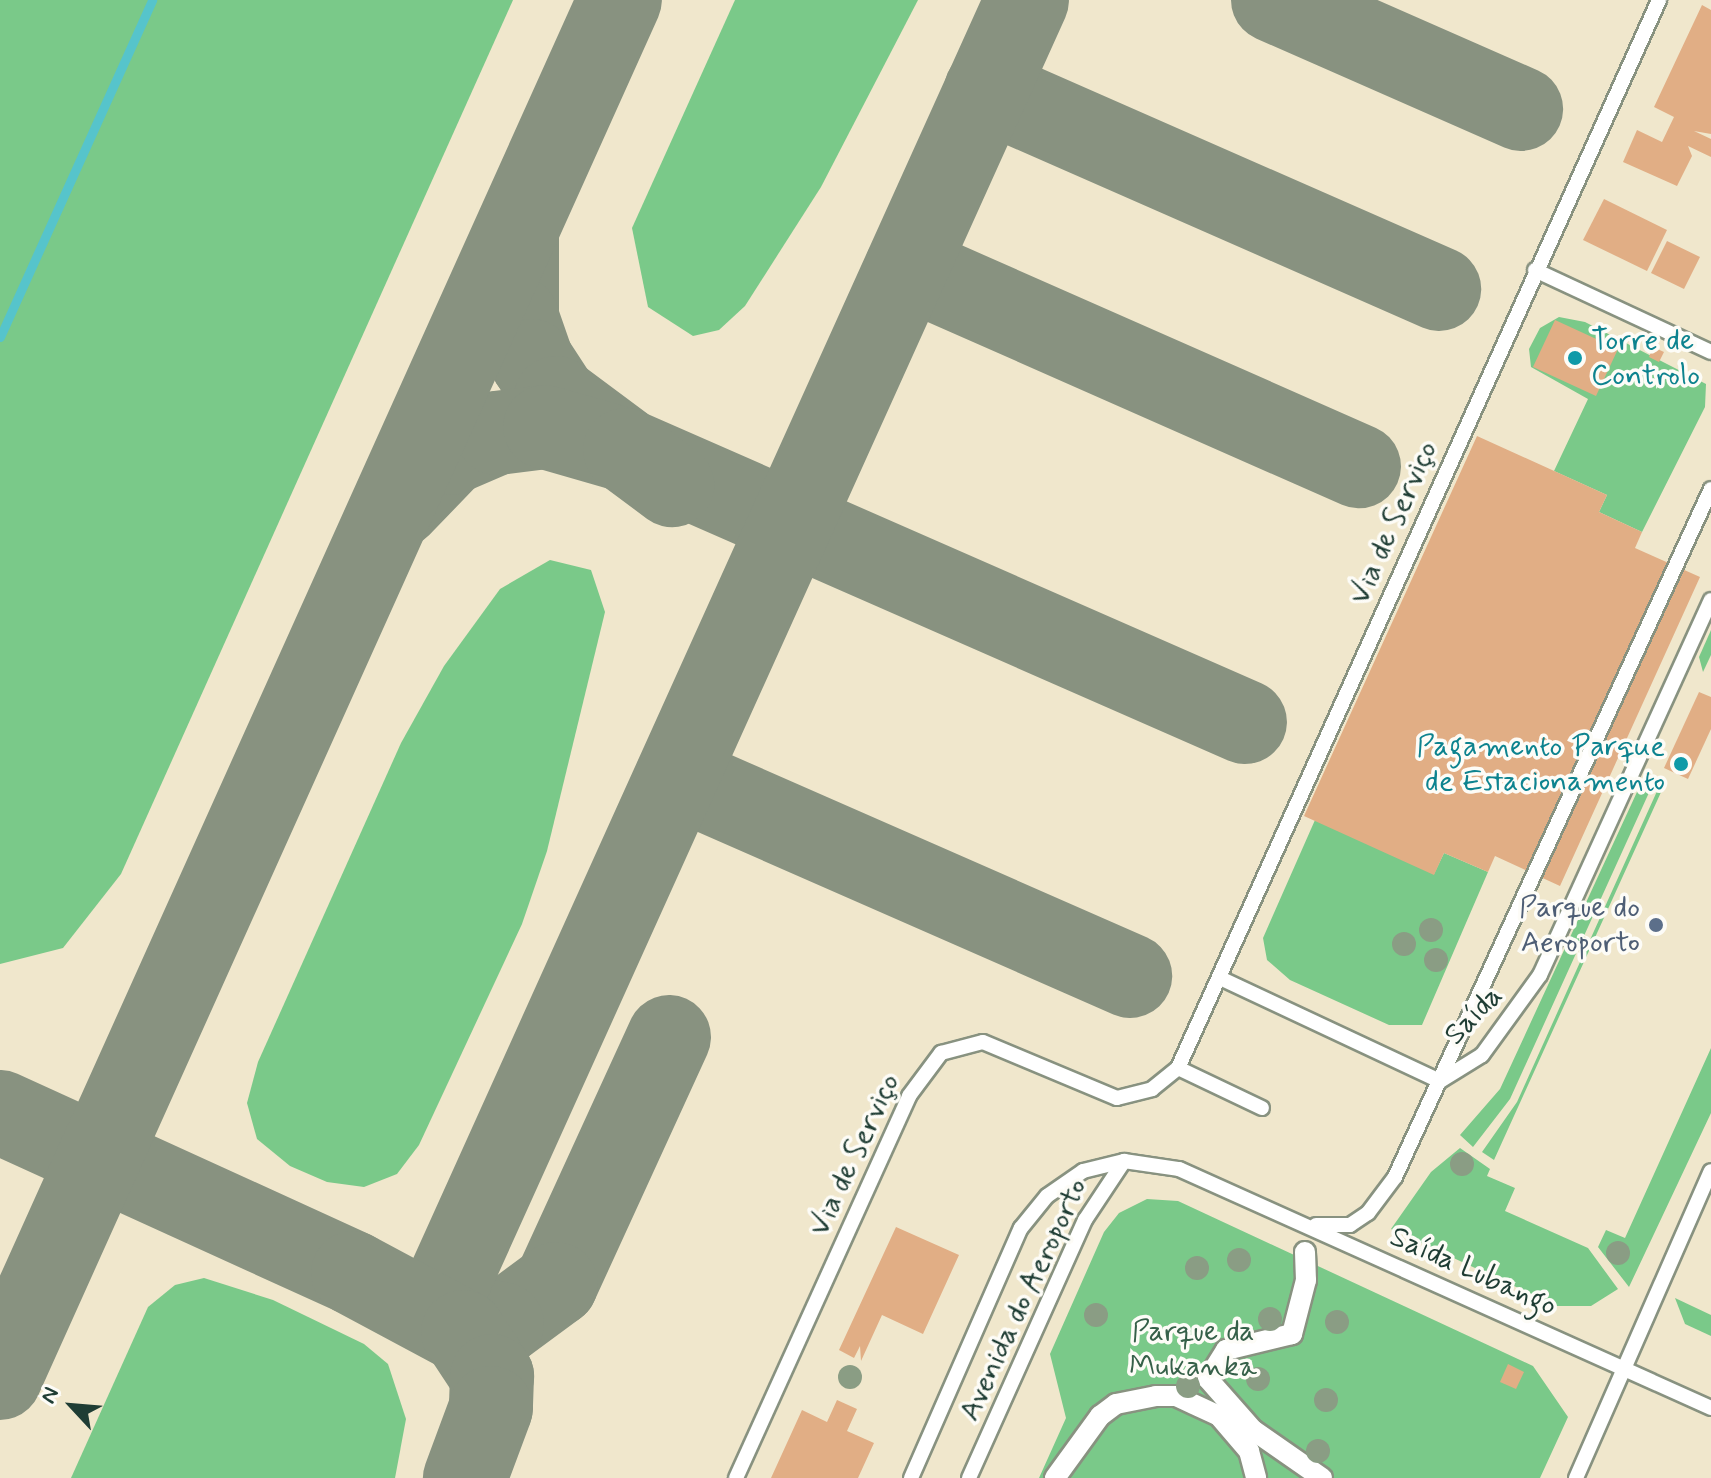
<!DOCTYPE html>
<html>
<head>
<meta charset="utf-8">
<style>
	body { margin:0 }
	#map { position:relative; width:1711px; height:1478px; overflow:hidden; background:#f0e7cc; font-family:Mynerve,sans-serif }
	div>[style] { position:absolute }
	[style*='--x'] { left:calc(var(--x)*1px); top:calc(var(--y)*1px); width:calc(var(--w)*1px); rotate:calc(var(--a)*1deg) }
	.green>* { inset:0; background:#7ac989 }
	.stream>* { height:9px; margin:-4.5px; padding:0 4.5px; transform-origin:4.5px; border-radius:4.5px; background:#56c4cb }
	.taxiway>* { height:84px; margin:-42px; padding:0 42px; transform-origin:42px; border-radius:42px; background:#889280 }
	.building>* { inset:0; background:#e1ae85 }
	.roads { filter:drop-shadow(2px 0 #889280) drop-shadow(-2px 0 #889280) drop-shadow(0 2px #889280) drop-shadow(0 -2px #889280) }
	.service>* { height:14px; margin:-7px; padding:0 7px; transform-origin:7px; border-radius:7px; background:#fff }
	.pedestrian>* { height:20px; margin:-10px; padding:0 10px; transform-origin:10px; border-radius:10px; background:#fff }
	.trees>* { width:24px; height:24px; margin:-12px; border-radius:50%; background:#8a9d84 }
	.dots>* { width:22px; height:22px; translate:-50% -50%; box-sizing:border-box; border:4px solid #fdfcf7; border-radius:50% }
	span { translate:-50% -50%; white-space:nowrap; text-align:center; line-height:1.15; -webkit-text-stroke:7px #fdfcf7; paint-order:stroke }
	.culture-label { font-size:30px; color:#0d838f }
	.left { translate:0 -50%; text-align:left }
	.right { translate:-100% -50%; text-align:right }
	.street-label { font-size:30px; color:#1f3d34 }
	.service-label { font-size:30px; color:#4e5e75 }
	.park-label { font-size:30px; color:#366049 }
	.north { position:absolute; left:32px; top:1366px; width:80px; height:80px; -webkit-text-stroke:6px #fdfcf7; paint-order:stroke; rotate:296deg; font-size:22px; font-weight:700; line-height:32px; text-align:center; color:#1f3d34 }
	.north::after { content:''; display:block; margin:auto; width:28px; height:36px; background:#1f3d34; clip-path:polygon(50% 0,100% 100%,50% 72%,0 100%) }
</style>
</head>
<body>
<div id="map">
	<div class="green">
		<i style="clip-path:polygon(0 0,513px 0,121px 874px,63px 948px,0 964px)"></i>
		<i style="clip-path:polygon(735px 0,918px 0,821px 187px,745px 306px,719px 330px,693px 336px,648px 307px,632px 228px)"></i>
		<i style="clip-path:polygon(1559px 317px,1585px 322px,1706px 384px,1705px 407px,1642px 532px,1599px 512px,1607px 495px,1554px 471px,1588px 399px,1531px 367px,1529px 349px,1540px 328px)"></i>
		<i style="clip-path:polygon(550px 560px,591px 570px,605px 612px,547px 851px,522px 924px,419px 1145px,397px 1174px,364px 1187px,327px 1182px,290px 1166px,257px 1139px,247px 1103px,258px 1062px,401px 743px,444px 666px,500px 589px)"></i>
		<i style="clip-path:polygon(1711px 630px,1711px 655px,1703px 672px,1699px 657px)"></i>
		<i style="clip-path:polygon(1652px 786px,1510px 1099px,1473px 1147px,1460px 1135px,1500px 1089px,1637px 792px)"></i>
		<i style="clip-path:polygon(1658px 789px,1662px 790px,1494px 1160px,1482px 1152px,1517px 1102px)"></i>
		<i style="clip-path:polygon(1315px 820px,1434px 874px,1444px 853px,1488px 872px,1422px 1025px,1389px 1025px,1290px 980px,1267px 960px,1263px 938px)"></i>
		<i style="clip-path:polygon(1711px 1048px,1711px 1113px,1629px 1287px,1598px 1247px,1606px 1230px,1625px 1238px)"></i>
		<i style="clip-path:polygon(1460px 1148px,1490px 1169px,1487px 1176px,1515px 1188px,1505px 1211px,1588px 1248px,1618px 1289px,1591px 1306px,1557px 1306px,1391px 1229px,1431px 1172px)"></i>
		<i style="clip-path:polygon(1147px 1199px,1178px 1201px,1533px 1366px,1568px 1417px,1540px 1478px,1039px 1478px,1066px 1418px,1050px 1354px,1104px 1232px,1119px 1213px)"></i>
		<i style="clip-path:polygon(204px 1278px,273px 1300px,364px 1344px,388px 1364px,406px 1419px,395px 1478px,71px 1478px,148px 1307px,175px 1285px)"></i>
		<i style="clip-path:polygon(1675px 1298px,1711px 1315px,1711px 1336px,1685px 1324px)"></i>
	</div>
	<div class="stream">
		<i style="--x:0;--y:337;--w:370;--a:-65.7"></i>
	</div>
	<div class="taxiway">
		<i style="--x:1273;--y:0;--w:271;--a:23.7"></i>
		<i style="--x:986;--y:90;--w:495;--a:23.7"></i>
		<i style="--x:517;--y:234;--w:84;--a:90"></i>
		<i style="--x:517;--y:318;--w:46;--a:70.8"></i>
		<i style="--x:532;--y:361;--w:44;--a:57"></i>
		<i style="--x:556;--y:398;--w:82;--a:36.6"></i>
		<i style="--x:907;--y:267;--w:494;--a:23.8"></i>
		<i style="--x:625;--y:450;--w:677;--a:23.69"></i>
		<i style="--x:399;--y:506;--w:74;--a:-46.1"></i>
		<i style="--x:450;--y:453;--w:51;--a:-23.1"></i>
		<i style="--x:497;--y:433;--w:48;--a:-7.1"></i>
		<i style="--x:545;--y:427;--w:83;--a:16"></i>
		<i style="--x:625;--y:450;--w:59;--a:36.7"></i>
		<i style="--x:677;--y:777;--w:495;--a:23.7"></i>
		<i style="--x:669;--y:1037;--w:272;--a:114.6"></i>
		<i style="--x:556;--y:1284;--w:67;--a:143.5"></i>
		<i style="--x:502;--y:1324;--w:68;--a:-169.8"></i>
		<i style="--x:435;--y:1312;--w:1439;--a:-65.71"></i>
		<i style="--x:0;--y:1112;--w:388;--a:24.5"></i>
		<i style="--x:353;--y:1273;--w:125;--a:28.2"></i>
		<i style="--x:463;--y:1332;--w:53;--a:56.6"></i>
		<i style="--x:492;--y:1376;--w:32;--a:92"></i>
		<i style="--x:491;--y:1408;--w:75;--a:110.4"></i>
		<i style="--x:0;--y:1378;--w:1511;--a:-65.78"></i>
	</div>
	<div class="building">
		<i style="clip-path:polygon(1702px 5px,1711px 10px,1711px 134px,1694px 131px,1711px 139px,1711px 157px,1688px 146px,1692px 156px,1677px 186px,1623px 162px,1637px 130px,1662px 142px,1674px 117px,1654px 107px)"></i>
		<i style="clip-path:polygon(1604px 199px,1667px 230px,1647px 271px,1583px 240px)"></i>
		<i style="clip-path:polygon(1667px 241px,1700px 257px,1684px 289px,1651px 273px)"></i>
		<i style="clip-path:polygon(1555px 320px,1618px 349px,1596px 396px,1533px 367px)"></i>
		<i style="clip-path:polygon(1653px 347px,1664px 352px,1659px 362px,1649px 357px)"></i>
		<i style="clip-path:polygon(1477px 436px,1607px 495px,1599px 512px,1642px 532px,1635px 548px,1700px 577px,1560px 886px,1495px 856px,1488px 872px,1444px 853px,1434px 875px,1304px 816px)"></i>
		<i style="clip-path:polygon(1699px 692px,1711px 697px,1711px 729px,1688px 779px,1664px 768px)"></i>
		<i style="clip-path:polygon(896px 1227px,959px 1255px,923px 1334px,882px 1315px,861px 1361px,860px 1346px,854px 1358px,839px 1350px)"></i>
		<i style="clip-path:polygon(1508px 1364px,1524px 1372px,1516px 1389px,1500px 1382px)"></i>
		<i style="clip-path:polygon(837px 1400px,857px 1409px,847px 1431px,874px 1443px,858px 1478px,771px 1478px,802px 1410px,827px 1422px)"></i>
	</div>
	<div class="roads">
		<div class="service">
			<i style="--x:1535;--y:270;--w:194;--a:25"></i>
			<i style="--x:1220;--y:978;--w:243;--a:25.1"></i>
			<i style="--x:1440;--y:1081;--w:49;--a:-31.8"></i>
			<i style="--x:1482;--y:1055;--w:99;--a:-54.1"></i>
			<i style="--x:1540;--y:975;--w:412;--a:-65.5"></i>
			<i style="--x:1178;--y:1068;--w:93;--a:25.5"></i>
			<i style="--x:1316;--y:1225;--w:34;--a:0"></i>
			<i style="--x:1350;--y:1225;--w:22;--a:-34"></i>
			<i style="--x:1368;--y:1213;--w:45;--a:-53.1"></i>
			<i style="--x:1395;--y:1177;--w:757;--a:-65.33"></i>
			<i style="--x:736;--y:1478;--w:419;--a:-65.6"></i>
			<i style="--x:909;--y:1096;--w:54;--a:-53.3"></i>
			<i style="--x:941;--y:1053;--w:43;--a:-14.7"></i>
			<i style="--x:983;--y:1042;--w:145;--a:22.7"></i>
			<i style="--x:1117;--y:1098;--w:36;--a:-14"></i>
			<i style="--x:1152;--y:1089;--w:33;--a:-39"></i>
			<i style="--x:1178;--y:1068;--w:1171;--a:-65.75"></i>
			<i style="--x:911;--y:1478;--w:273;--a:-66.3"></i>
			<i style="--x:1021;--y:1228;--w:41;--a:-50.9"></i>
			<i style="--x:1047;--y:1196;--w:44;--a:-34.8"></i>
			<i style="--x:1083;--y:1171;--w:42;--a:-13.7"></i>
			<i style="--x:1124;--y:1161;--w:56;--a:8.3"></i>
			<i style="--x:1179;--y:1169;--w:583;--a:24.19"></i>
			<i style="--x:969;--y:1478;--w:283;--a:-65.8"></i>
			<i style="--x:1085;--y:1220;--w:71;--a:-56.5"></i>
			<i style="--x:1576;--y:1478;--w:335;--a:-66.3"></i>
		</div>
		<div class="pedestrian">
			<i style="--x:1305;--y:1252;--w:28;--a:88"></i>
			<i style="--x:1306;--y:1280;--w:56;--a:104.5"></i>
			<i style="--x:1292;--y:1334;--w:68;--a:166.4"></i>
			<i style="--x:1226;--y:1350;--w:34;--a:122"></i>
			<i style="--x:1208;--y:1379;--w:68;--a:48.6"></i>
			<i style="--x:1253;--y:1430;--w:84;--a:34.8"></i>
			<i style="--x:1055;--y:1478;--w:77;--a:-54"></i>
			<i style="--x:1100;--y:1416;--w:20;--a:-37"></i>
			<i style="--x:1116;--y:1404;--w:41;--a:-11.3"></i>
			<i style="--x:1156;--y:1396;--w:20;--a:0"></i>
			<i style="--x:1176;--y:1396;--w:47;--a:24.9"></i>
			<i style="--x:1219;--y:1416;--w:46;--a:49.4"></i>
			<i style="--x:1249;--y:1451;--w:28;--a:75"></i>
		</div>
	</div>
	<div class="trees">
		<i style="left:1431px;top:930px"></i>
		<i style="left:1404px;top:944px"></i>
		<i style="left:1436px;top:960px"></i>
		<i style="left:1462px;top:1164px"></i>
		<i style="left:1618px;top:1253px"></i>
		<i style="left:1239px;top:1260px"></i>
		<i style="left:1197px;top:1268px"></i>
		<i style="left:1096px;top:1315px"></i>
		<i style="left:1270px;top:1319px"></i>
		<i style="left:1337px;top:1322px"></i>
		<i style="left:850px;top:1377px"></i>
		<i style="left:1258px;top:1379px"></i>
		<i style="left:1188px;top:1386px"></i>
		<i style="left:1326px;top:1400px"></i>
		<i style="left:1318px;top:1451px"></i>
	</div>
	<div class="dots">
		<i style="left:1575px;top:358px;background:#0f9aa8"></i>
		<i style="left:1681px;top:764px;background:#0f9aa8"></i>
		<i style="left:1656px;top:925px;background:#5c6f8a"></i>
	</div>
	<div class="culture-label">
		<span class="left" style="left:1591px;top:358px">Torre de<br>Controlo</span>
		<span class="right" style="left:1665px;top:764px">Pagamento Parque<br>de Estacionamento</span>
	</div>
	<div class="street-label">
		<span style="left:1394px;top:523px;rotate:-66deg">Via de Serviço</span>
		<span style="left:1474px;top:1016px;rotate:-46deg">Saída</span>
		<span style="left:855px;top:1155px;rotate:-65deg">Via de Serviço</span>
		<span style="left:1473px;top:1272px;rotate:24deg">Saída Lubango</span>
		<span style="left:1024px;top:1300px;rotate:-65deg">Avenida do Aeroporto</span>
	</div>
	<div class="service-label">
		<span class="right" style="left:1640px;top:925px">Parque do<br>Aeroporto</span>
	</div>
	<div class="park-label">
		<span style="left:1193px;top:1349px">Parque da<br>Mukanka</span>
	</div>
	<div class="north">N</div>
</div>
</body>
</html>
